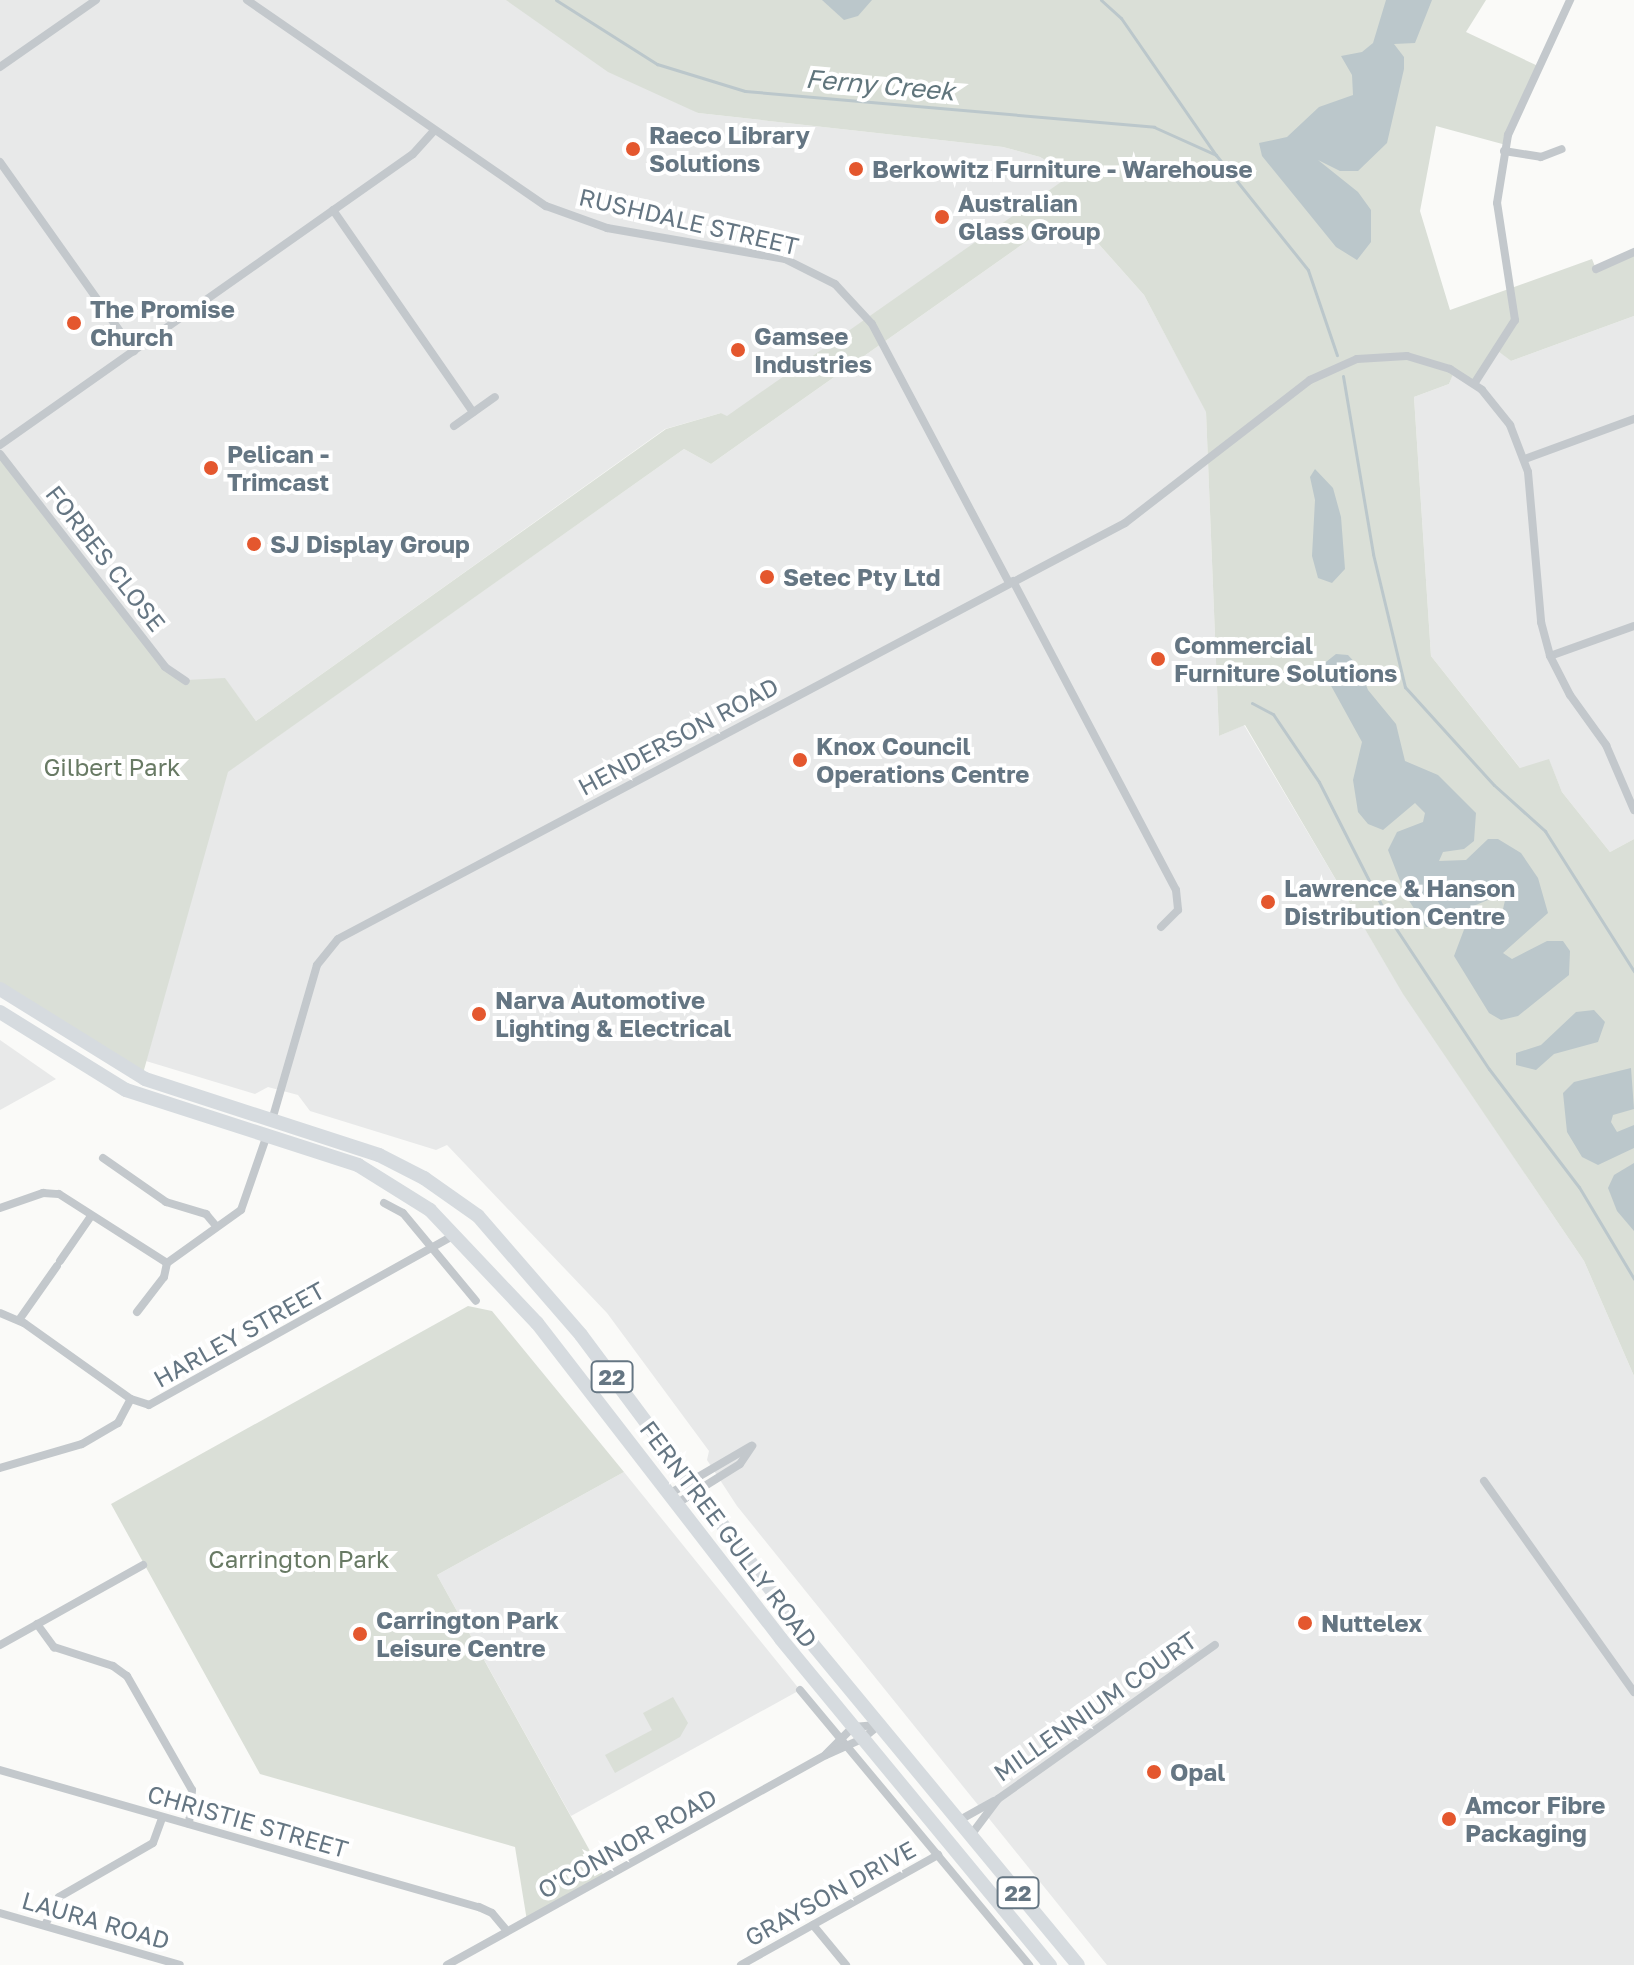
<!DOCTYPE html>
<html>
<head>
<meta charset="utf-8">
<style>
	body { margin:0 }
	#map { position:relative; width:1634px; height:1965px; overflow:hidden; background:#fafaf8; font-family:"Golos Text",sans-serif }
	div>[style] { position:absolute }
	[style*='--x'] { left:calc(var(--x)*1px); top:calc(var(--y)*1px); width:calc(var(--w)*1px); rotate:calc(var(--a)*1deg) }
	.built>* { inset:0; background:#e8e9e9 }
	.green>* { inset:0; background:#dadfd7 }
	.water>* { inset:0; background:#bbc7cb }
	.stream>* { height:3px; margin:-1.5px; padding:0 1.5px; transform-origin:1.5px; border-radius:1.5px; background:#bbc7cb }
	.street>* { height:8px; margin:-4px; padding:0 4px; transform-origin:4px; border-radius:4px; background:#c3c8cc }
	.primary>* { height:14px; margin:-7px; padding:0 7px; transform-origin:7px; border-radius:7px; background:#d6dbdf }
	.dots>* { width:22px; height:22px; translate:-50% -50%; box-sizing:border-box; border:4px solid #fff; border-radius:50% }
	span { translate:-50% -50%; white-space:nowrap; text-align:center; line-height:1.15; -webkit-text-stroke:8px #fff; paint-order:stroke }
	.shield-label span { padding:2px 6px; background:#fff; border:2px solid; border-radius:6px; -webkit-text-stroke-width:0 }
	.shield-label { font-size:22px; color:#657683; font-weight:700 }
	.poi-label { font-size:24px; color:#657683; font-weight:700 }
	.left { translate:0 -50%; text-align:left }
	.street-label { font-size:24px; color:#657683 }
	.park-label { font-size:24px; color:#687a64 }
	.water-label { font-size:26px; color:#60757c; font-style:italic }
</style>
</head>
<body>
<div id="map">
	<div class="built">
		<i style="clip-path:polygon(0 0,507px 0,698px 113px,1003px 147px,1040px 157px,1072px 175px,727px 417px,721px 413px,665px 429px,256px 721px,225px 679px,186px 681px,165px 667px,0 454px)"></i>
		<i style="clip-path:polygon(1047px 227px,1088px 232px,1144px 295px,1206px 411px,1219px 736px,1244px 725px,1403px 993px,1584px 1261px,1634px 1376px,1634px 1965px,1107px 1965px,737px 1506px,707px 1460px,709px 1451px,607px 1313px,447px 1145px,436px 1150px,310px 1111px,298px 1095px,268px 1087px,255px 1094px,146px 1061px,227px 772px,684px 449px,711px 464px)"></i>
		<i style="clip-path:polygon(1634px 316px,1634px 839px,1610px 852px,1562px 792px,1549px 760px,1521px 769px,1431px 656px,1414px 397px,1449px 384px,1454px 371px,1499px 351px,1511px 361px)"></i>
		<i style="clip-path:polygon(0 1040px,56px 1079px,0 1110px)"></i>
		<i style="clip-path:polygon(624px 1472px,800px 1690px,571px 1816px,437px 1575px)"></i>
	</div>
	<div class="green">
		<i style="clip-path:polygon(506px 0,1486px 0,1466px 32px,1538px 66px,1506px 145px,1436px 126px,1420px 211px,1450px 310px,1592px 259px,1596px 269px,1634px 252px,1634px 316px,1511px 361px,1498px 351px,1474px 384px,1454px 372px,1449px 384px,1414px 397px,1431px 656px,1520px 768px,1549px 759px,1562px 792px,1610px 852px,1634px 839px,1634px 1376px,1584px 1261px,1403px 994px,1245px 725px,1219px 736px,1206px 412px,1144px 295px,1088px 232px,1047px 227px,711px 464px,684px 449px,228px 772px,142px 1077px,0 989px,0 454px,165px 667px,186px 680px,225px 678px,256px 721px,666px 429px,721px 413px,727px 416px,1071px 175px,1040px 157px,1003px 147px,698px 113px,608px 72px)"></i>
		<i style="clip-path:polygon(468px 1306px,492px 1311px,624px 1472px,437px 1575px,605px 1878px,527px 1921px,515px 1847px,260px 1774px,111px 1504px)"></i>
		<i style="clip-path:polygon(673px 1697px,688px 1723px,680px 1737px,615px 1773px,605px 1755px,652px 1730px,643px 1713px)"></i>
	</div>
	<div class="water">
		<i style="clip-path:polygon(822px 0,872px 0,858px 16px,844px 20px)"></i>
		<i style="clip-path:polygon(1386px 0,1432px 0,1415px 43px,1394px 44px,1404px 57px,1404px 69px,1387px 143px,1358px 171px,1340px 171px,1318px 160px,1358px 192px,1371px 210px,1371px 242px,1357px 260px,1336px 247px,1262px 156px,1259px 143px,1287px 137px,1319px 107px,1353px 95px,1352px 75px,1341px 56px,1362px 52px,1373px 43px)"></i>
		<i style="clip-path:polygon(1315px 469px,1333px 488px,1341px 517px,1345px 569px,1332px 583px,1318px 578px,1312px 556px,1315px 500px,1310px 477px)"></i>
		<i style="clip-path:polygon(1336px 654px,1348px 655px,1359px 667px,1368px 690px,1396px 724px,1405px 761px,1438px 775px,1476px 813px,1474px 841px,1464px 849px,1443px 852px,1439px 861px,1466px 860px,1488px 839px,1498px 839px,1521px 853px,1538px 878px,1548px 913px,1503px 953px,1512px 959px,1547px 941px,1563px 941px,1570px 951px,1569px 975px,1518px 1016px,1501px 1020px,1489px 1013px,1454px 956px,1465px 927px,1503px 909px,1507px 892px,1471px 907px,1447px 926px,1426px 927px,1406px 896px,1388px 850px,1397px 832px,1423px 822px,1425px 813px,1415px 803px,1383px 830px,1368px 824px,1358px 812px,1353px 780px,1362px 742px,1324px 673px,1326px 662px)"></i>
		<i style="clip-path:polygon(1594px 1010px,1605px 1022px,1598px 1042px,1554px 1054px,1536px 1070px,1516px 1065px,1516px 1053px,1541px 1045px,1576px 1012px)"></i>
		<i style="clip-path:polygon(1631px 1068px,1634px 1109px,1613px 1115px,1611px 1122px,1617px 1132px,1634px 1125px,1634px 1148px,1598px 1165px,1582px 1157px,1567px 1132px,1563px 1093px,1574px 1082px)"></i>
		<i style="clip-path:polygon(1634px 1163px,1634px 1231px,1617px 1211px,1608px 1188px,1614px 1175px)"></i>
	</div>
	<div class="stream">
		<i style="--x:556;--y:0;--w:120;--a:32.4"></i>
		<i style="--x:657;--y:64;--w:92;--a:17.1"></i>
		<i style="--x:745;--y:91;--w:411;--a:5"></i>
		<i style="--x:1154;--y:127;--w:68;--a:24.3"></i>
		<i style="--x:1101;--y:0;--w:27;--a:42"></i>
		<i style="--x:1121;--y:18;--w:167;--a:55.3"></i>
		<i style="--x:1216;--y:155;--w:147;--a:51.3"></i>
		<i style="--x:1308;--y:270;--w:90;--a:71.2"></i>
		<i style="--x:1343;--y:376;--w:181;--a:80.4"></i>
		<i style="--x:1373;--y:554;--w:137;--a:76.5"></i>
		<i style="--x:1405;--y:687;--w:132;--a:47.8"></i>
		<i style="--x:1494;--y:785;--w:69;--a:42"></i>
		<i style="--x:1545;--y:831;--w:166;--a:57.6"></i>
		<i style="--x:1252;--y:703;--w:24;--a:28"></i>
		<i style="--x:1273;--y:714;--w:82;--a:55.9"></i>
		<i style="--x:1319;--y:782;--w:146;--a:63.1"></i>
		<i style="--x:1385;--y:912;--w:188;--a:56.5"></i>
		<i style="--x:1489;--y:1069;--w:148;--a:52.7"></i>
		<i style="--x:1579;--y:1187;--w:107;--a:59.1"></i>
	</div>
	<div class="street">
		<i style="--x:247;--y:0;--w:363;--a:34.6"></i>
		<i style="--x:546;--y:206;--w:65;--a:19.8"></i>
		<i style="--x:607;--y:228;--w:181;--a:9.9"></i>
		<i style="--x:785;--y:259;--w:56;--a:26.6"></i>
		<i style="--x:835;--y:284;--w:54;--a:47.2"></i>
		<i style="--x:872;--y:324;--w:293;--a:62.1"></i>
		<i style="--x:0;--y:67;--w:117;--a:-34.9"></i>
		<i style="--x:1504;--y:151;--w:37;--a:9"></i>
		<i style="--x:1541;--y:157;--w:22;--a:-21"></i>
		<i style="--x:0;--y:162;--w:232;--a:54.7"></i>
		<i style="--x:333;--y:210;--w:246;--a:55.3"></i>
		<i style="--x:1596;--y:269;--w:42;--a:-24.1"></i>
		<i style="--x:1474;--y:384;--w:76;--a:-57.4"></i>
		<i style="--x:1515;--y:320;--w:118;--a:-98.7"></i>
		<i style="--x:1497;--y:203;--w:69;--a:-80.8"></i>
		<i style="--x:1508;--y:135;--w:149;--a:-65.3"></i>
		<i style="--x:454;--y:426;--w:50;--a:-35.3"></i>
		<i style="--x:0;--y:445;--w:505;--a:-35.17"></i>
		<i style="--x:413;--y:154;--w:31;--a:-48"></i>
		<i style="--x:0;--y:454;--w:269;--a:52.2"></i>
		<i style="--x:165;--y:667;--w:25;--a:34"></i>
		<i style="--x:1525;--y:459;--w:116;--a:-20.2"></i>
		<i style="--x:1013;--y:581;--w:349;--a:62.2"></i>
		<i style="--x:1176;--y:890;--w:20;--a:84"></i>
		<i style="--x:1178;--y:910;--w:24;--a:135"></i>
		<i style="--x:1550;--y:656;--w:89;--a:-19.7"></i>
		<i style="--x:272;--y:1120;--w:161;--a:-73.8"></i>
		<i style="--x:317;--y:965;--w:33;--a:-51"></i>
		<i style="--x:338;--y:939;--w:890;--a:-27.86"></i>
		<i style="--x:1125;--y:523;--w:234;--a:-37.7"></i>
		<i style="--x:1310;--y:380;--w:51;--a:-24.1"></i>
		<i style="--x:1357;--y:359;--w:50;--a:-3.4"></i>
		<i style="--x:1407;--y:356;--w:45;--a:16.8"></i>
		<i style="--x:1450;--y:369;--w:38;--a:33"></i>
		<i style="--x:1482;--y:390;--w:45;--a:51.3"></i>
		<i style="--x:1510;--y:425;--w:50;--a:69"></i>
		<i style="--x:1528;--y:472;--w:151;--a:85"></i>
		<i style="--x:1541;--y:622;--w:35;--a:75"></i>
		<i style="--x:1550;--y:656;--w:44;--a:62.9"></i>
		<i style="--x:1570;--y:695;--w:62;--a:54.2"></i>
		<i style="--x:1606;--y:745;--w:71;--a:66.7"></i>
		<i style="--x:103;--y:1158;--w:77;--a:34.9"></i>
		<i style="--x:166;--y:1202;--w:42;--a:16.7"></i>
		<i style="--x:206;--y:1214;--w:16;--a:50"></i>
		<i style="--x:384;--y:1203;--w:21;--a:28"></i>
		<i style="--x:403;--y:1213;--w:114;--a:50.3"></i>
		<i style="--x:0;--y:1208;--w:46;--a:-19.2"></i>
		<i style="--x:43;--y:1193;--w:16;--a:4"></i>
		<i style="--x:59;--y:1194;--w:128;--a:32.6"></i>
		<i style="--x:167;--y:1263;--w:91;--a:-35.6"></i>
		<i style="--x:241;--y:1210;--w:79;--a:-70.9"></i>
		<i style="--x:60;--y:1261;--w:55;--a:-55.4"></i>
		<i style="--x:137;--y:1312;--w:44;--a:-52.4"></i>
		<i style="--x:164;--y:1277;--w:14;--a:-78"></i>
		<i style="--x:0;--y:1313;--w:26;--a:23"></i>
		<i style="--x:24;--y:1323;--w:131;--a:35.4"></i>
		<i style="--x:131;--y:1399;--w:19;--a:18"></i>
		<i style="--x:149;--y:1405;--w:350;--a:-29.1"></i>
		<i style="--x:19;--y:1320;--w:66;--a:-54.9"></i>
		<i style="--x:0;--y:1468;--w:85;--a:-16.3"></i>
		<i style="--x:82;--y:1444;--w:42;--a:-30.3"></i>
		<i style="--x:118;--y:1423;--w:27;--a:-62"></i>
		<i style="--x:1484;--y:1481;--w:259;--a:54.6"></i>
		<i style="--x:669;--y:1494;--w:95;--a:-30.3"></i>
		<i style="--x:676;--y:1504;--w:75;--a:-32"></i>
		<i style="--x:740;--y:1464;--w:22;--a:-56"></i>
		<i style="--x:37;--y:1624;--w:29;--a:54"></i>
		<i style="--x:54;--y:1647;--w:62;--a:17.9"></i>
		<i style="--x:113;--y:1666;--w:17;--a:36"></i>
		<i style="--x:127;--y:1676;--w:131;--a:60.3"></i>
		<i style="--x:192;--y:1790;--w:34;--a:95"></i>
		<i style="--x:0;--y:1645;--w:164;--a:-29.2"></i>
		<i style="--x:800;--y:1690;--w:358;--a:50.2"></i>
		<i style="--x:826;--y:1754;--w:38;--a:-45"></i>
		<i style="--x:853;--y:1727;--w:24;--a:-5"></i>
		<i style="--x:0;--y:1770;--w:498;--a:16"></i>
		<i style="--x:479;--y:1907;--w:14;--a:25"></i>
		<i style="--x:492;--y:1913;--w:23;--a:50"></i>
		<i style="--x:958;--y:1821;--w:41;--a:-29.1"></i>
		<i style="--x:971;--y:1835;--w:45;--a:-53.1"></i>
		<i style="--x:998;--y:1799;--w:266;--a:-35.4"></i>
		<i style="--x:0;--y:1913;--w:187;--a:16.1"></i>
		<i style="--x:45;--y:1925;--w:31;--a:-63"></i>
		<i style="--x:59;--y:1897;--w:108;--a:-29.9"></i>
		<i style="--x:153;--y:1843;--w:27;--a:-70"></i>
		<i style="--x:813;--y:1925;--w:52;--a:50.5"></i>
		<i style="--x:447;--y:1965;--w:433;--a:-29"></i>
		<i style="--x:826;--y:1755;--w:39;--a:-24"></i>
		<i style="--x:862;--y:1739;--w:22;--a:-39"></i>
		<i style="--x:741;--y:1965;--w:226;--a:-29.2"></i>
	</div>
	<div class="primary">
		<i style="--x:0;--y:989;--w:171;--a:31.8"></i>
		<i style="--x:145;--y:1079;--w:246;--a:18"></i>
		<i style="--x:379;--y:1155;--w:51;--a:27.1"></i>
		<i style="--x:424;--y:1178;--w:66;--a:35.1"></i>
		<i style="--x:478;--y:1216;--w:157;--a:49.1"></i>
		<i style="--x:581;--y:1335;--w:374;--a:53.3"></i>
		<i style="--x:805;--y:1635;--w:428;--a:50.4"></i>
		<i style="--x:0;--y:1012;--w:148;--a:31.8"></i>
		<i style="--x:126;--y:1090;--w:244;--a:17.9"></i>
		<i style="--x:358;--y:1165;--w:85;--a:32"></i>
		<i style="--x:430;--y:1210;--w:156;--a:46.6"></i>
		<i style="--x:537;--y:1323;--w:399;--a:52.3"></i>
		<i style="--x:781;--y:1639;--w:423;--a:50.5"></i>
	</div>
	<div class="dots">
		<i style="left:633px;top:149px;background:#e4572e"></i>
		<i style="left:856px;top:169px;background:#e4572e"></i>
		<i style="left:942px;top:217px;background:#e4572e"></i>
		<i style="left:74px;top:323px;background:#e4572e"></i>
		<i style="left:738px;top:350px;background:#e4572e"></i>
		<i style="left:211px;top:468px;background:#e4572e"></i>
		<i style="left:254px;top:544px;background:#e4572e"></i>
		<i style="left:767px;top:577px;background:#e4572e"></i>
		<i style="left:1158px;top:659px;background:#e4572e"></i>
		<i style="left:800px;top:760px;background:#e4572e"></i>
		<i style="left:1268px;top:902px;background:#e4572e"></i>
		<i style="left:479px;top:1014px;background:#e4572e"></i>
		<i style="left:1305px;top:1623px;background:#e4572e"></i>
		<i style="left:360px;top:1634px;background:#e4572e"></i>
		<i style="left:1154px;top:1772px;background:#e4572e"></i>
		<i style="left:1449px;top:1819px;background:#e4572e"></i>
	</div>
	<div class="shield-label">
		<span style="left:612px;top:1377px">22</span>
		<span style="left:1018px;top:1893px">22</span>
	</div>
	<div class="poi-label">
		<span class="left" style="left:649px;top:149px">Raeco Library<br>Solutions</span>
		<span class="left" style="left:872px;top:169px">Berkowitz Furniture - Warehouse</span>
		<span class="left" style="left:958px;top:217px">Australian<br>Glass Group</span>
		<span class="left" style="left:90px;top:323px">The Promise<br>Church</span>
		<span class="left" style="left:754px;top:350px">Gamsee<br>Industries</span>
		<span class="left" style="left:227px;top:468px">Pelican -<br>Trimcast</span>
		<span class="left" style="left:270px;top:544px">SJ Display Group</span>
		<span class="left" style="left:783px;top:577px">Setec Pty Ltd</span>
		<span class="left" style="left:1174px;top:659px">Commercial<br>Furniture Solutions</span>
		<span class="left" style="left:816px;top:760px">Knox Council<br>Operations Centre</span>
		<span class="left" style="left:1284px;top:902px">Lawrence &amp; Hanson<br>Distribution Centre</span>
		<span class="left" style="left:495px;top:1014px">Narva Automotive<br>Lighting &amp; Electrical</span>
		<span class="left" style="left:376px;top:1634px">Carrington Park<br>Leisure Centre</span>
		<span class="left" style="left:1321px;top:1623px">Nuttelex</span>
		<span class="left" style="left:1170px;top:1772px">Opal</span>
		<span class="left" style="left:1465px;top:1819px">Amcor Fibre<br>Packaging</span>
	</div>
	<div class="street-label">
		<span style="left:689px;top:221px;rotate:13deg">RUSHDALE STREET</span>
		<span style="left:106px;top:558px;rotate:52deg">FORBES CLOSE</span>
		<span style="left:678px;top:736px;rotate:-28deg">HENDERSON ROAD</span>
		<span style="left:239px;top:1334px;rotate:-29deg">HARLEY STREET</span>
		<span style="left:729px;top:1534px;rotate:53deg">FERNTREE GULLY ROAD</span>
		<span style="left:1095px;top:1706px;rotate:-35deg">MILLENNIUM COURT</span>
		<span style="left:248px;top:1821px;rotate:16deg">CHRISTIE STREET</span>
		<span style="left:627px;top:1843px;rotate:-29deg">O'CONNOR ROAD</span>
		<span style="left:830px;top:1893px;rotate:-29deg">GRAYSON DRIVE</span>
		<span style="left:96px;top:1920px;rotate:16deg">LAURA ROAD</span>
	</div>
	<div class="park-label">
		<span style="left:112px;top:767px">Gilbert Park</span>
		<span style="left:299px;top:1559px">Carrington Park</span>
	</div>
	<div class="water-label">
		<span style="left:880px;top:85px;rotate:5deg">Ferny Creek</span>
	</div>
</div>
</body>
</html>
